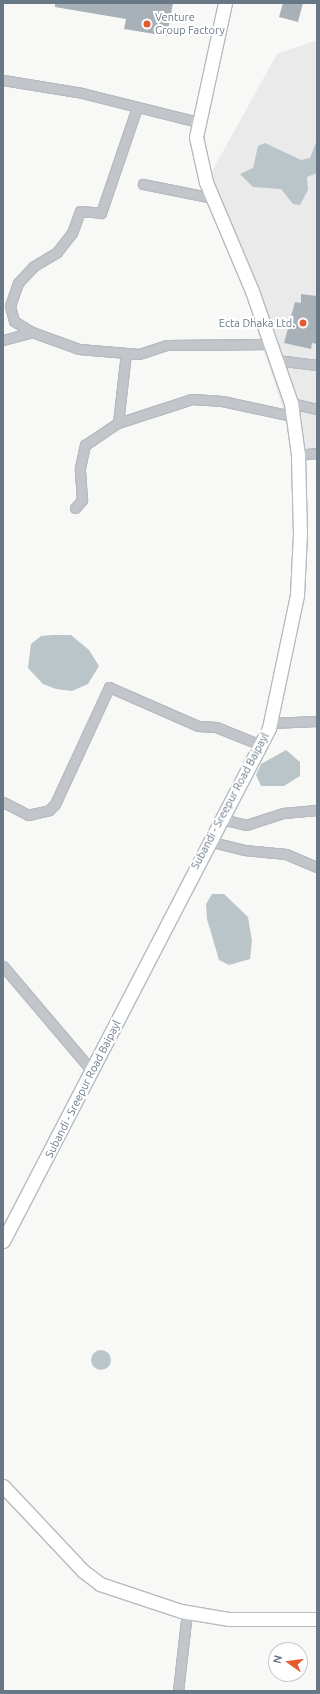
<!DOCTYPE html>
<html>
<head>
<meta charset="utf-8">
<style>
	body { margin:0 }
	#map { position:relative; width:320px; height:1694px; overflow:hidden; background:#f8f9f6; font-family:Ubuntu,sans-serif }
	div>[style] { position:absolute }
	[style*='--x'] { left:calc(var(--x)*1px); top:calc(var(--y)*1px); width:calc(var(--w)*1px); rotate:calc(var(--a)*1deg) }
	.built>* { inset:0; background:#e9eae9 }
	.water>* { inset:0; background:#bac5ca }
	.round { border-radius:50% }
	.building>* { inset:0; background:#a8b1b7 }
	.roads { filter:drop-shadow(1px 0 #b6bbc0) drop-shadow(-1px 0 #b6bbc0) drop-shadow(0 1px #b6bbc0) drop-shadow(0 -1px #b6bbc0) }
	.street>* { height:9px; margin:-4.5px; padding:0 4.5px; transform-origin:4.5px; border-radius:4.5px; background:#c2c6ca }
	.secondary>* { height:13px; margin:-6.5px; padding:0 6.5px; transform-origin:6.5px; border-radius:6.5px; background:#fff }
	.dots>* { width:11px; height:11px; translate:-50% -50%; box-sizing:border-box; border:2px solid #fff; border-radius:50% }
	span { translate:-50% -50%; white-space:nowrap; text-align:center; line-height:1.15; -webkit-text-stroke:4px #fff; paint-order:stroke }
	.poi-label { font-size:11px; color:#687887 }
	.left { translate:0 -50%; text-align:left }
	.right { translate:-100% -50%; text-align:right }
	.street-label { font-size:11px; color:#687887 }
	.frame { position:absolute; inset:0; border:4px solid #687887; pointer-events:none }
	.north { position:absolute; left:268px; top:1642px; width:40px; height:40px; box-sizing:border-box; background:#fff; border:1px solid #c3c9cf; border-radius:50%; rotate:284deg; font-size:11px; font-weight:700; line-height:16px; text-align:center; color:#687887 }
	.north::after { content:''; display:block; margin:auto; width:14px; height:18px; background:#e35d2c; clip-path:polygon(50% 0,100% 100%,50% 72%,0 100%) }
</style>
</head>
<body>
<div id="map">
	<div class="built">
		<i style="clip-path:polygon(317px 40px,317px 453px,298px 455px,221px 219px,206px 182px,277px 54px)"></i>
	</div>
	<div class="water">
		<i style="clip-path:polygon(317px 140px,317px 173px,307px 177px,308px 190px,300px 205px,293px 204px,281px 189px,253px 187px,240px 174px,253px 168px,258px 146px,265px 143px,301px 160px,310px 158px)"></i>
		<i style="clip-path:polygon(52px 635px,71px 635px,89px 650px,99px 666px,88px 684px,72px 691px,56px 689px,43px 684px,28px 668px,31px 644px,41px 636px)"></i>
		<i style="clip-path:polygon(286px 750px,300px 762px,300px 776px,284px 786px,261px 786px,256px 775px,261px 764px)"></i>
		<i style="clip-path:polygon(212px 894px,224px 894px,248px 917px,252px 941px,250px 959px,229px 965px,219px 960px,207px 919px,206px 904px)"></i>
		<i class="round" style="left:91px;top:1350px;width:20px;height:20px"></i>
	</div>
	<div class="building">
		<i style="clip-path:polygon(55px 3px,173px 3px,167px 36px,124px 29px,126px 19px,55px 7px)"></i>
		<i style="clip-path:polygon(283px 3px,303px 3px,298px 22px,279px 17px)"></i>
		<i style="clip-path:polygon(301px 294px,317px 296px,317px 344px,312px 343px,311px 349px,284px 343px,295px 302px,301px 303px)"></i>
	</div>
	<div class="roads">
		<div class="street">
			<i style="--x:3;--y:80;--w:80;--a:9.3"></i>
			<i style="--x:82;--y:93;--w:120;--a:14"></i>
			<i style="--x:143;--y:184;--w:71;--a:11.3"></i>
			<i style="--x:32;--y:332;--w:21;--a:-149"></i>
			<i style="--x:14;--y:321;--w:16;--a:-105"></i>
			<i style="--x:10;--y:306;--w:24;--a:-71"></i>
			<i style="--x:18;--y:283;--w:23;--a:-47"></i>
			<i style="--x:34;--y:266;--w:27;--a:-31"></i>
			<i style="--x:57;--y:252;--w:24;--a:-52"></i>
			<i style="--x:72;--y:233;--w:23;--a:-70"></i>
			<i style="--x:80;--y:211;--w:21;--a:5"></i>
			<i style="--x:101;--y:213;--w:112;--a:-71.2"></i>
			<i style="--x:3;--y:340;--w:30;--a:-15"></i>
			<i style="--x:32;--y:332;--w:50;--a:19.9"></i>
			<i style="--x:79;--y:349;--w:60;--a:4.8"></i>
			<i style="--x:139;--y:354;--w:29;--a:-18"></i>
			<i style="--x:167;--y:345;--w:105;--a:-0.5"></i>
			<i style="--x:276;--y:360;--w:41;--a:7"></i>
			<i style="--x:291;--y:403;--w:27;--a:13"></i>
			<i style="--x:118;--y:423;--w:78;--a:-18"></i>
			<i style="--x:192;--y:399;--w:30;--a:4"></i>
			<i style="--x:222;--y:401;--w:72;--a:12.1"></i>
			<i style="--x:298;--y:455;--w:19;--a:-6"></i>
			<i style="--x:75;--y:508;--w:11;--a:-49"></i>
			<i style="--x:82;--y:500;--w:32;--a:-94"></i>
			<i style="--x:80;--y:468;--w:24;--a:-78"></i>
			<i style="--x:85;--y:445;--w:40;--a:-34"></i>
			<i style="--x:118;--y:423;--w:70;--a:-83.5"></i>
			<i style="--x:270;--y:723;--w:47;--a:-2.4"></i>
			<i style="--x:3;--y:802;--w:28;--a:27"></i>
			<i style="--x:28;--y:815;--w:22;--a:-13"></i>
			<i style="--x:49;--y:810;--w:8;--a:-45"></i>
			<i style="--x:55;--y:804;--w:129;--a:-65.2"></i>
			<i style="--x:109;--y:687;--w:97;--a:23.7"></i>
			<i style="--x:198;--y:726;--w:18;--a:3"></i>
			<i style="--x:216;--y:727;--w:48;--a:21.8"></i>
			<i style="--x:221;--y:819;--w:26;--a:13"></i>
			<i style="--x:246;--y:825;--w:39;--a:-18"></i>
			<i style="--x:283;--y:813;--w:34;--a:-5"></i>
			<i style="--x:208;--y:841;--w:37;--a:14"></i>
			<i style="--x:244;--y:850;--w:42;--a:5.4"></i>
			<i style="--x:286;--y:854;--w:34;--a:23"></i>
			<i style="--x:3;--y:966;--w:139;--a:49.7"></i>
			<i style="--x:178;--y:1691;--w:80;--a:-83.5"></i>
		</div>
		<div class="secondary">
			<i style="--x:3;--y:1241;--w:578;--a:-62.59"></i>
			<i style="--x:269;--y:728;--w:136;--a:-78.1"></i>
			<i style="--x:297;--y:595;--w:62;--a:-87.2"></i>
			<i style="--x:300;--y:533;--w:78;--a:-91.5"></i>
			<i style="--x:298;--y:455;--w:52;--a:-97.7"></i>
			<i style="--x:291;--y:403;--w:119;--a:-109.2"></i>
			<i style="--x:252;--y:291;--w:118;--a:-112.9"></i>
			<i style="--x:206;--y:182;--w:46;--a:-102.5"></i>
			<i style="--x:196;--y:137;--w:137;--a:-77.8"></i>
			<i style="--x:3;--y:1486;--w:117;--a:46.7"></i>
			<i style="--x:83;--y:1571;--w:21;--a:37"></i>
			<i style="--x:100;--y:1584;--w:85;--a:18.4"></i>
			<i style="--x:181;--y:1611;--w:49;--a:9.5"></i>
			<i style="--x:229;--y:1619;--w:88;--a:0"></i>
		</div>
	</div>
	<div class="dots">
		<i style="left:147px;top:24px;background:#e35d2c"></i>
		<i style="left:303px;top:323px;background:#e35d2c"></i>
	</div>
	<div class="poi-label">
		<span class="left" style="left:155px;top:24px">Venture<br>Group Factory</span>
		<span class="right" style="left:295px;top:323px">Ecta Dhaka Ltd.</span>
	</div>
	<div class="street-label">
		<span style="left:230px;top:801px;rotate:-62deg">Subandi - Sreepur Road Baipayl</span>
		<span style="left:83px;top:1089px;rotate:-63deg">Subandi - Sreepur Road Baipayl</span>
	</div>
	<div class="frame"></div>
	<div class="north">N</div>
</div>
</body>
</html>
